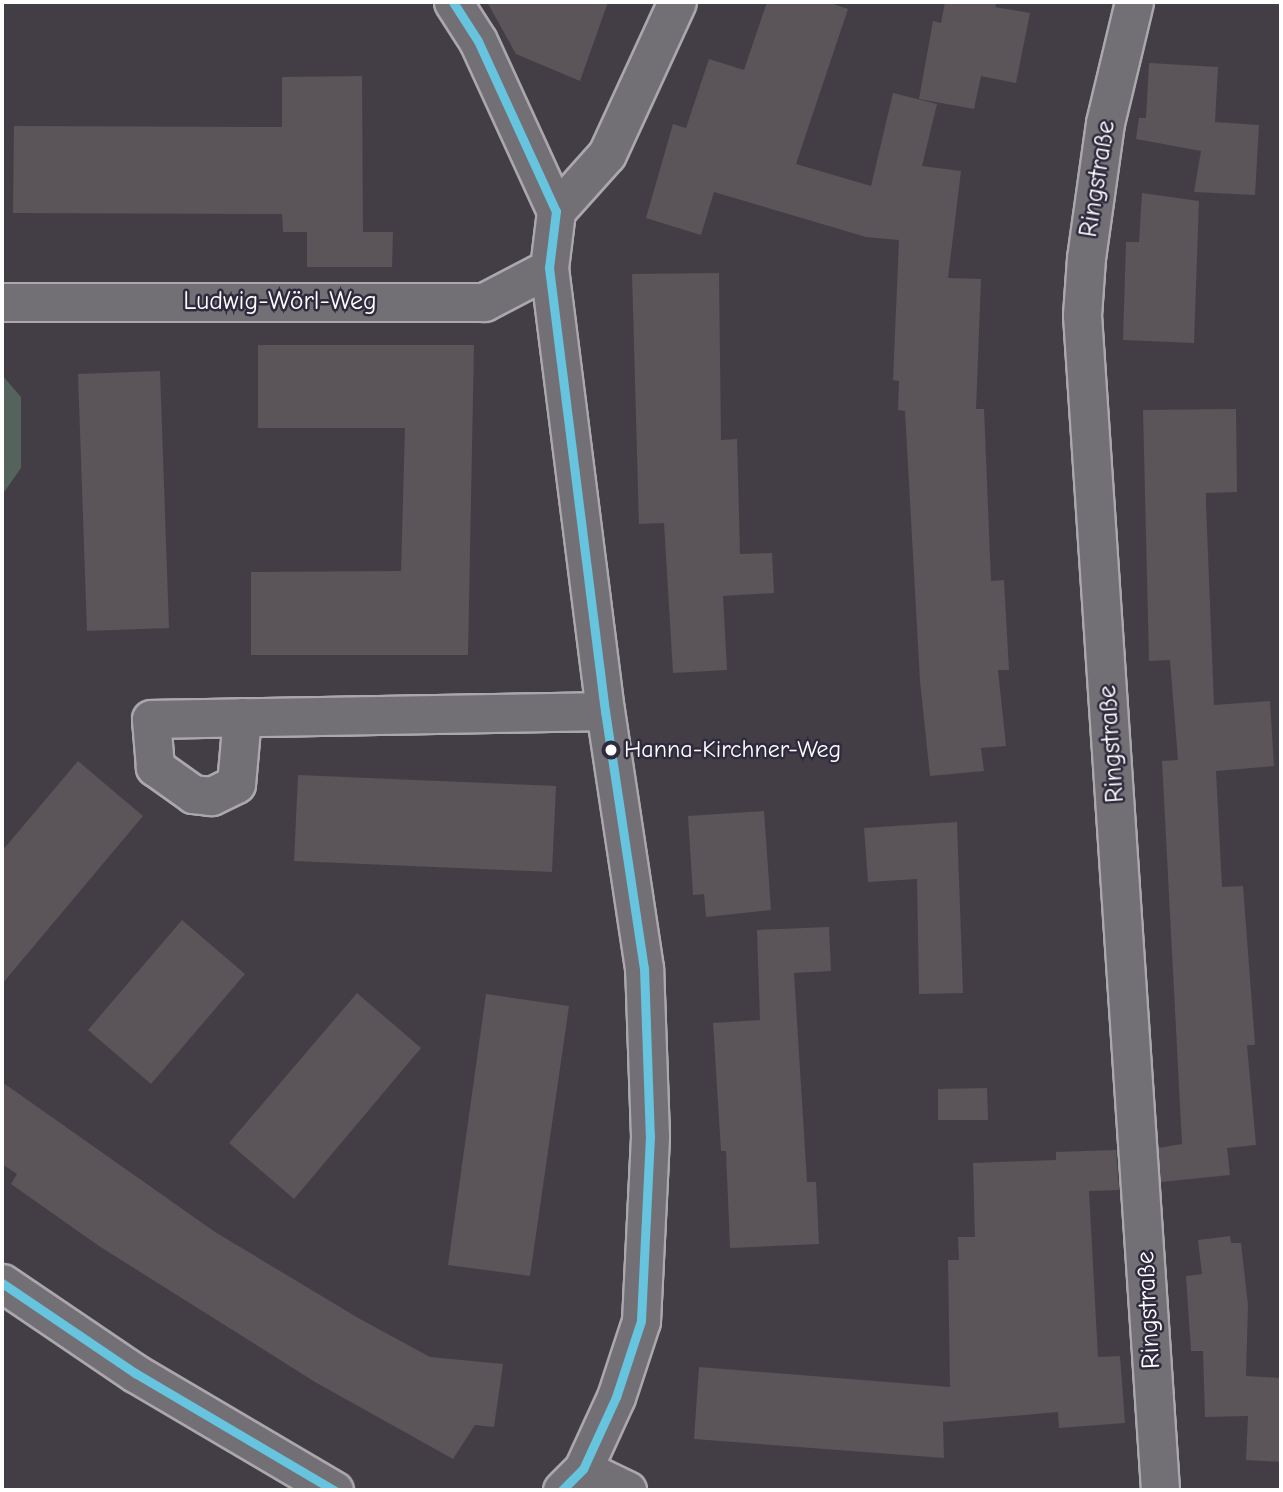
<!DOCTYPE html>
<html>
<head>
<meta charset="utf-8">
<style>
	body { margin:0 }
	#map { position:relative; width:1283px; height:1492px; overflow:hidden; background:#433e46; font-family:"Comic Neue",sans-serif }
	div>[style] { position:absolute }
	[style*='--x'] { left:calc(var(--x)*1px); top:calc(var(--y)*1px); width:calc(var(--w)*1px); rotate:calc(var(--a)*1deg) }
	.green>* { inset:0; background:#55635d }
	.building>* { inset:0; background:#5b5459 }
	.roads { filter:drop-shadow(2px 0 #aaa8ac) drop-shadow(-2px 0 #aaa8ac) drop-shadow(0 2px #aaa8ac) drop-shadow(0 -2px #aaa8ac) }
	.street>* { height:37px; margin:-18.5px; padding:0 18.5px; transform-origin:18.5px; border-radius:18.5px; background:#727074 }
	.bus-1>* { height:9px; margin:-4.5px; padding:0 4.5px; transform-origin:4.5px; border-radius:4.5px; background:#66c4de }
	.dots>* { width:19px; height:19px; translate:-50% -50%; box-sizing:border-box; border:4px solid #2f2a3d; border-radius:50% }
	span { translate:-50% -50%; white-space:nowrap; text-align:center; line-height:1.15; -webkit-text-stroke:5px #2f2a3d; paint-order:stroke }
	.bus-label { font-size:24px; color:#fff }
	.left { translate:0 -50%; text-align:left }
	.street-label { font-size:26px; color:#fff }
	.frame { position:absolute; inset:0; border:4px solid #fff; pointer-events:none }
</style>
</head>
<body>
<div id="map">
	<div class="green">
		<i style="clip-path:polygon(2px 375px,21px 397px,21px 468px,2px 495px)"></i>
	</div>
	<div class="building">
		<i style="clip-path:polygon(487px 2px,608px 2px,580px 81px,516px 54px)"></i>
		<i style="clip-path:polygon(767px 2px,827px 2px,848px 9px,796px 164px,871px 186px,893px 93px,937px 104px,922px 166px,961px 171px,948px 278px,981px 279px,976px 409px,984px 409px,991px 581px,1004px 580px,1009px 670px,998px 670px,1006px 746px,981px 748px,984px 771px,930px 776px,920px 681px,905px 411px,898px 410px,899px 381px,893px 380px,899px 240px,866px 237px,714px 192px,701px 235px,646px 218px,673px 124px,686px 128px,709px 59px,744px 70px)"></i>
		<i style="clip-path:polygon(945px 2px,997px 2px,995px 7px,1030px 13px,1016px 83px,981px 76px,974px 109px,919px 99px,933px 21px,941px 23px)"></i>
		<i style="clip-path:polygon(1149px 63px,1218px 67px,1215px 122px,1259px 125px,1255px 195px,1194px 192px,1201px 151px,1136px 139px,1139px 118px,1146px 118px)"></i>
		<i style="clip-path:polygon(362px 76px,363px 232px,393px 232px,392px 267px,307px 267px,307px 232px,283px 232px,282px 214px,13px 213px,14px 126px,282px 127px,282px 77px)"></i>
		<i style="clip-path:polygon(1142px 193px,1199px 201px,1194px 343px,1123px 340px,1126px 242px,1139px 242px)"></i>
		<i style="clip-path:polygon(719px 273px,721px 440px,737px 439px,740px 554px,772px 553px,774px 593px,723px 596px,727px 670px,673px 673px,664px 523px,639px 524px,632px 274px)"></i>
		<i style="clip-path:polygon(258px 345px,474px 345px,468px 655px,251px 655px,251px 572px,401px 571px,405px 428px,258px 428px)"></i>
		<i style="clip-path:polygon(160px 371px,169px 628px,87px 631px,78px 374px)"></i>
		<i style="clip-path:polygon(1236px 409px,1237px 492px,1206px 493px,1206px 503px,1214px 705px,1270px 701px,1274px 766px,1216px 771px,1222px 887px,1243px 886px,1255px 1045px,1247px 1045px,1256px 1145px,1227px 1148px,1230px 1175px,1161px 1182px,1158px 1148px,1182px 1144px,1162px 761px,1178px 760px,1170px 660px,1149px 661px,1143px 410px)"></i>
		<i style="clip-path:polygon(78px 761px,143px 816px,2px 984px,2px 851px)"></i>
		<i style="clip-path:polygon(298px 775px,556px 786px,552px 872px,294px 861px)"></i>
		<i style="clip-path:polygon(764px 811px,771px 910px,706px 917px,704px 894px,693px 895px,688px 816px)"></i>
		<i style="clip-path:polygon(957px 822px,963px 993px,919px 994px,917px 879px,868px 882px,864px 828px)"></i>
		<i style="clip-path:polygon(182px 920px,245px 974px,151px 1084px,88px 1030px)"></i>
		<i style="clip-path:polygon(829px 927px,831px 971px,794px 973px,807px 1182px,816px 1182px,819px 1244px,730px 1248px,726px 1151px,721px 1151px,713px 1023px,760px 1020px,757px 930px)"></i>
		<i style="clip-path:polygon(357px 993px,421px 1048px,294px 1199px,229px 1143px)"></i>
		<i style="clip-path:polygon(486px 994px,569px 1006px,530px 1276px,448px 1265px)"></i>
		<i style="clip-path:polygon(2px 1082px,215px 1232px,360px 1319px,430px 1357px,503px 1364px,494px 1427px,475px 1425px,453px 1459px,315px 1382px,99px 1246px,11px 1184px,17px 1174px,2px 1164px)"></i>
		<i style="clip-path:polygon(987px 1088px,988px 1120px,938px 1120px,938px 1089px)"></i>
		<i style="clip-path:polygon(1116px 1150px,1119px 1190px,1089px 1191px,1098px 1357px,1120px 1356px,1125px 1423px,1059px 1428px,1058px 1412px,943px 1422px,944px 1458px,694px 1439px,699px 1367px,950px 1387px,948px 1260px,959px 1260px,958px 1237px,975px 1237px,973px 1163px,1056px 1160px,1056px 1152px)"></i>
		<i style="clip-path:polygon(1230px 1236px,1231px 1243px,1241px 1243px,1248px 1305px,1246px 1376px,1281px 1378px,1281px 1462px,1246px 1460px,1248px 1416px,1205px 1417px,1203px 1351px,1191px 1351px,1186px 1276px,1202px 1274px,1198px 1240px)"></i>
	</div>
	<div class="roads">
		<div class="street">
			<i style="--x:453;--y:2;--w:46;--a:57.3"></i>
			<i style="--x:478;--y:41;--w:187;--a:65.4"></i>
			<i style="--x:1134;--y:2;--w:124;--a:103.5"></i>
			<i style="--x:1105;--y:123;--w:136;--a:98"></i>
			<i style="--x:1086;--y:258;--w:57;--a:94"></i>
			<i style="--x:1082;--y:315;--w:1178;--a:86.2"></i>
			<i style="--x:2;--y:302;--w:482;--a:0"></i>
			<i style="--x:484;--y:302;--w:73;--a:-27.6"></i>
			<i style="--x:242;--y:717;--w:67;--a:95.1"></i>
			<i style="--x:236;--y:784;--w:28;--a:154"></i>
			<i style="--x:211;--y:796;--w:18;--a:-174"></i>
			<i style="--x:193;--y:794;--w:47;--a:-144.6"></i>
			<i style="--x:155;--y:767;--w:48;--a:-94.8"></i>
			<i style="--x:151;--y:719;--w:454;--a:-1"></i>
			<i style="--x:2;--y:1283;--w:161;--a:34.1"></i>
			<i style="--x:135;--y:1373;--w:231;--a:30.5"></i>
			<i style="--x:583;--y:1469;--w:49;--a:25.5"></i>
			<i style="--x:562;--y:1490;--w:30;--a:-45"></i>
			<i style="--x:583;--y:1469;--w:79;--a:-65.4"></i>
			<i style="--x:616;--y:1397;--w:80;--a:-71.8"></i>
			<i style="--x:641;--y:1321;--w:185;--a:-87.2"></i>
			<i style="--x:650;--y:1136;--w:168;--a:-92"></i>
			<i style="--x:644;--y:968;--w:260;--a:-98.6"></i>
			<i style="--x:605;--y:711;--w:447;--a:-97.2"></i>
			<i style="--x:549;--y:268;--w:57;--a:-83"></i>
			<i style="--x:556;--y:211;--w:76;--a:-48.2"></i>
			<i style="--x:607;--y:154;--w:167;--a:-65.3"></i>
		</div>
	</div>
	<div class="bus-1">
		<i style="--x:453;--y:2;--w:46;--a:57.3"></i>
		<i style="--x:478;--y:41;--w:187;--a:65.4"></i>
		<i style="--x:556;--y:211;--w:57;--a:97"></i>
		<i style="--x:549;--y:268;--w:447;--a:82.8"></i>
		<i style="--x:605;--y:711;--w:260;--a:81.4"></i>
		<i style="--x:644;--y:968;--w:168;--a:88"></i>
		<i style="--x:650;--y:1136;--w:185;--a:92.8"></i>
		<i style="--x:641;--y:1321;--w:80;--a:108.2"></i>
		<i style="--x:616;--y:1397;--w:79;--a:114.6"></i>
		<i style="--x:583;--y:1469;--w:30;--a:135"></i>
		<i style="--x:2;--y:1283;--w:161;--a:34.1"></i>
		<i style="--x:135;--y:1373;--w:231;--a:30.5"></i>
	</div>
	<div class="dots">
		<i style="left:611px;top:750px;background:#fff"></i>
	</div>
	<div class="bus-label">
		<span class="left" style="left:624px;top:750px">Hanna-Kirchner-Weg</span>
	</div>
	<div class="street-label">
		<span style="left:1098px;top:179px;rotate:-81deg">Ringstraße</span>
		<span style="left:280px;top:302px">Ludwig-Wörl-Weg</span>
		<span style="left:1112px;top:744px;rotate:-94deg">Ringstraße</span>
		<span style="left:1149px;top:1310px;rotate:-93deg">Ringstraße</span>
	</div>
	<div class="frame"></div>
</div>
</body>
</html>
